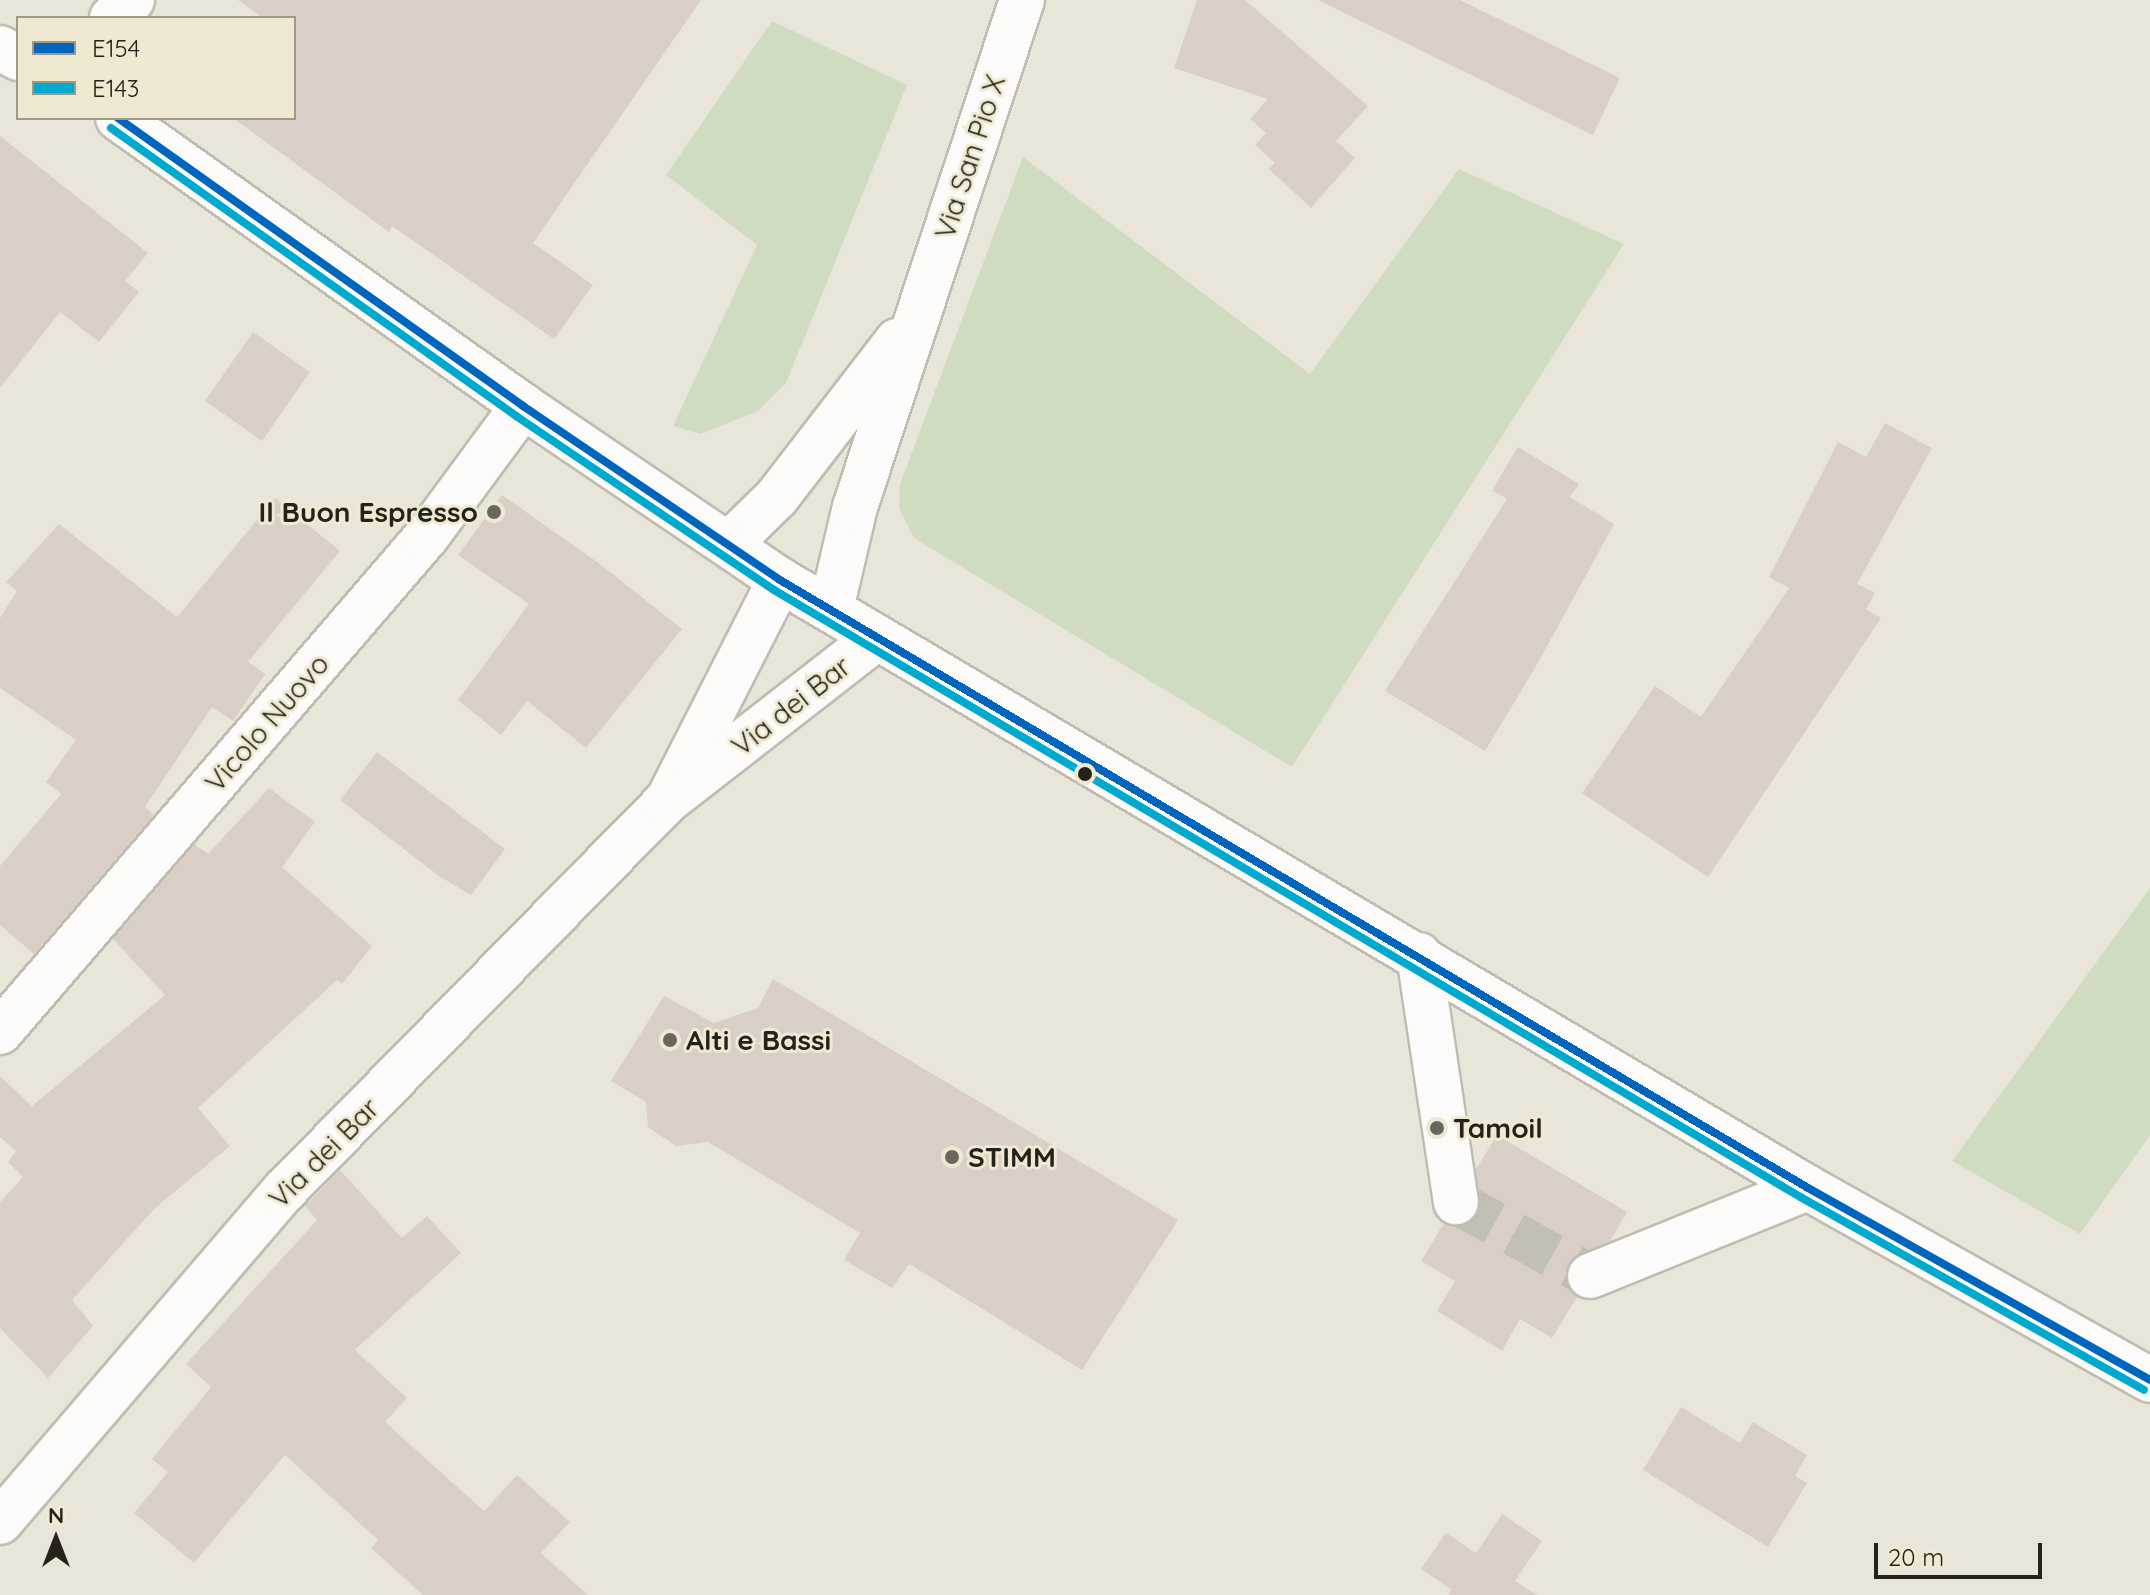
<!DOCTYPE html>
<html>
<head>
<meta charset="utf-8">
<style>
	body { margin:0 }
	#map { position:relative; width:2150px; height:1595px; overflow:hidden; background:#e9e6d9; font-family:Quicksand,sans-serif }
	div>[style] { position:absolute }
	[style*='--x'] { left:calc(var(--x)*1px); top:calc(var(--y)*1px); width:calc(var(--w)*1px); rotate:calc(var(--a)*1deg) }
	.green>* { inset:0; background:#d0dcc1 }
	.building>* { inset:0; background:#d9cfc6 }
	.minor-tunnel>* { height:44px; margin-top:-22px; transform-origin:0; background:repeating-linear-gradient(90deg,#c2bfb3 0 44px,transparent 0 66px) }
	.roads { filter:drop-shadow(2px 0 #bfbcb2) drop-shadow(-2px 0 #bfbcb2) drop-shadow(0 2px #bfbcb2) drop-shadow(0 -2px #bfbcb2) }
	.minor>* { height:44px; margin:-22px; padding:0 22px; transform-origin:22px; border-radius:22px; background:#fcfbf9 }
	.major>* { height:44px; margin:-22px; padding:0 22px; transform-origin:22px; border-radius:22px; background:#fcfbf9 }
	.bus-1>* { height:8px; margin:-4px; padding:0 4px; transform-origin:4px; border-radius:4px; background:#0065bd }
	.bus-2>* { height:8px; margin:-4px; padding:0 4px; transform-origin:4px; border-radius:4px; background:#00a9ce }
	.dots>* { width:22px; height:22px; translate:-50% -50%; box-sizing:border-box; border:4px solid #f0e9d2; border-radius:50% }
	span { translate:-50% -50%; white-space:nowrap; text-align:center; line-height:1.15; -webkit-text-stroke:6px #f0e9d2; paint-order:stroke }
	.street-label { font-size:28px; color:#24221a }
	.poi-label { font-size:28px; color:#24221a; font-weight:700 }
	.right { translate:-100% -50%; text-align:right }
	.left { translate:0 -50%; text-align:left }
	.legend { position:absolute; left:16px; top:16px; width:280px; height:104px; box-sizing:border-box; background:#f0e9d2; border:2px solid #9e9988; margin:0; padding:10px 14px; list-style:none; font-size:24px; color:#24221a }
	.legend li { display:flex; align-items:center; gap:16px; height:40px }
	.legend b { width:40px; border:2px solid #9e9988 }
	.north { position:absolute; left:16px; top:1499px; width:80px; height:80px; -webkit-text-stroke:6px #f0e9d2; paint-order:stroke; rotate:0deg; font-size:22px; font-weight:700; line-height:32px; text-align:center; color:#24221a }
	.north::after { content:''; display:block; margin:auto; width:28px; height:36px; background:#24221a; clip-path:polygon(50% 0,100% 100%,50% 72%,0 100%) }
	.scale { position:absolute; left:1874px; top:1543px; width:168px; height:36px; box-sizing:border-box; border:4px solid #24221a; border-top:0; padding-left:10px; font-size:24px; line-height:28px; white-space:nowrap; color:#24221a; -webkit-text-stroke:6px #f0e9d2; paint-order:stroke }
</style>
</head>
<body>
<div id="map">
	<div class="green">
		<i style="clip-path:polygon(772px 21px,907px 85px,786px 383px,758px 411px,700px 434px,673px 426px,757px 245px,666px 175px)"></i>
		<i style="clip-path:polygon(1023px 157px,1310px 374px,1459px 169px,1624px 244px,1292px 767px,914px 538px,899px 508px,900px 484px)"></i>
		<i style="clip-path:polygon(2150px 888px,2150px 1135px,2080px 1234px,1952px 1161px)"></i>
	</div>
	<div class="building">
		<i style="clip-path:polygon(238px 0,701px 0,533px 243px,593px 285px,554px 339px,392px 226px,389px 232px,233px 118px,294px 118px,294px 18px,263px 18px)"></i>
		<i style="clip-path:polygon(1197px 0,1245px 0,1368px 106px,1336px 141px,1355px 158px,1311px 208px,1269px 169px,1275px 163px,1255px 145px,1266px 133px,1250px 119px,1268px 99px,1174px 68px)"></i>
		<i style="clip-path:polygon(1318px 0,1460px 0,1620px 78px,1593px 135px)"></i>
		<i style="clip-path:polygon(0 136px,148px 253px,125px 281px,139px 292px,99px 342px,60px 312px,0 388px)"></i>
		<i style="clip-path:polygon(253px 332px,310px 372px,262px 441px,205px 401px)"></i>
		<i style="clip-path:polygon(1885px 423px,1932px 448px,1857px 584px,1875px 593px,1866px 609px,1881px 618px,1708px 877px,1582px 793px,1655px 686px,1701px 717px,1789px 588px,1769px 577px,1838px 442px,1866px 457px)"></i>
		<i style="clip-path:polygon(1518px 447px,1579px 484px,1570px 497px,1614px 524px,1539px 661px,1485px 751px,1385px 691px,1507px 499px,1492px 490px)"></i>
		<i style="clip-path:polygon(502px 495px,600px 564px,682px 629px,586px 748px,527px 701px,501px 735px,458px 700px,529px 604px,458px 555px)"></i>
		<i style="clip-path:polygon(275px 498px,340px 551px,248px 662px,265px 674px,233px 721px,212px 707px,145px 807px,154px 815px,34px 954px,0 925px,0 866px,61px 794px,46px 782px,76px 740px,0 688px,0 618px,17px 591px,6px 582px,59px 524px,177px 617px)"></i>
		<i style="clip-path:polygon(377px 752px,505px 849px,471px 895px,439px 876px,340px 800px)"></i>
		<i style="clip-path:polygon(269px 788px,315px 822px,282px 867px,372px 946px,342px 984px,337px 980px,198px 1108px,230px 1146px,155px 1208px,72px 1300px,93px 1326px,48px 1378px,0 1328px,0 1202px,23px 1177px,8px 1162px,16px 1151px,0 1137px,0 1076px,32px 1106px,165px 995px,113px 939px,194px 844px,208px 854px)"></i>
		<i style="clip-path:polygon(773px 979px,1178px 1220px,1082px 1370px,909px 1264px,892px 1288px,844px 1260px,860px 1233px,708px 1142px,676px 1146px,648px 1127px,646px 1102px,611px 1081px,664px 996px,714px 1023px,758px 1008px)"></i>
		<i style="clip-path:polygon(1497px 1135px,1627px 1212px,1610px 1241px,1570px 1261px,1565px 1273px,1567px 1285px,1577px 1297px,1552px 1338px,1520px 1319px,1502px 1351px,1437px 1311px,1455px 1281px,1421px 1261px,1444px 1223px,1460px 1226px,1472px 1221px,1479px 1212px,1476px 1169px)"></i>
		<i style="clip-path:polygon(340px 1170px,402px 1238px,427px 1216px,461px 1253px,355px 1350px,407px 1398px,385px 1422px,484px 1511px,517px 1475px,570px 1522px,541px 1553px,588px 1595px,423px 1595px,371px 1548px,378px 1540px,285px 1455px,194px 1563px,134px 1513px,168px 1472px,152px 1459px,211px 1387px,186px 1364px,317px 1220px,305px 1206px)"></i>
		<i style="clip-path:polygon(1681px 1407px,1740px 1443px,1753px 1422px,1807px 1455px,1795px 1476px,1807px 1483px,1768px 1547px,1643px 1470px)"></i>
		<i style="clip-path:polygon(1502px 1514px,1542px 1541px,1515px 1581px,1537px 1595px,1448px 1595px,1452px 1590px,1421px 1569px,1446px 1533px,1476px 1553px)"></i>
	</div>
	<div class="minor-tunnel">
		<i style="--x:1456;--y:1202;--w:153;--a:28.9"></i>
	</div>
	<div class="roads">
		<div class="minor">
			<i style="--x:112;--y:18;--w:27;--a:-42"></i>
			<i style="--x:729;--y:544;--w:67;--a:-44.4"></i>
			<i style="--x:777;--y:497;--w:197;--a:-52.4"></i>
			<i style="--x:831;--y:609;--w:105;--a:-76.8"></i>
			<i style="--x:855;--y:507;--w:534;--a:-71.77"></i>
			<i style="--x:672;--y:792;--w:238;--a:-63"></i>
			<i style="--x:1419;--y:955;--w:250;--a:81.5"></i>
			<i style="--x:0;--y:1032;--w:654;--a:-49.28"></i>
			<i style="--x:427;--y:536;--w:162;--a:-53.6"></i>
			<i style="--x:1590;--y:1276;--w:235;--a:-22"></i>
			<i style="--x:0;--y:1522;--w:436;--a:-49.4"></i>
			<i style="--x:284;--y:1191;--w:545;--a:-45.52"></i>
			<i style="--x:666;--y:802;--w:267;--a:-37.9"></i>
		</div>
		<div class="major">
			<i style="--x:0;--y:48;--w:21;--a:29"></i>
			<i style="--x:118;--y:118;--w:497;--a:35.4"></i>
			<i style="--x:523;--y:406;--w:310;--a:34.1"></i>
			<i style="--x:780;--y:580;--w:1194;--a:30.6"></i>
			<i style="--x:1808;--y:1188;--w:392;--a:29.3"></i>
		</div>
	</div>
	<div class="bus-1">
		<i style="--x:118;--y:118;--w:497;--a:35.4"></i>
		<i style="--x:523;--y:406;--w:310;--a:34.1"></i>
		<i style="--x:780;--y:580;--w:1194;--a:30.6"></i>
		<i style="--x:1808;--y:1188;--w:392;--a:29.3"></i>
	</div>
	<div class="bus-2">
		<i style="--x:111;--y:128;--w:497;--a:35.4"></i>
		<i style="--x:516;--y:416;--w:311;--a:34"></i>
		<i style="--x:774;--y:590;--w:1194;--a:30.6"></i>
		<i style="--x:1802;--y:1198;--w:392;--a:29.3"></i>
	</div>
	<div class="dots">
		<i style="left:494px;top:512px;background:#69675d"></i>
		<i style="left:1085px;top:774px;background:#24221a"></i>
		<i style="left:670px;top:1040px;background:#69675d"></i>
		<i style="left:1437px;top:1128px;background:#69675d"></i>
		<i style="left:952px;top:1157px;background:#69675d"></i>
	</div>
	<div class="street-label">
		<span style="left:970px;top:157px;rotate:-72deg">Via San Pio X</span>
		<span style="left:791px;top:706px;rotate:-38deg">Via dei Bar</span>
		<span style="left:267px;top:723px;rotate:-49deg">Vicolo Nuovo</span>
		<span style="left:324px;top:1153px;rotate:-45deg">Via dei Bar</span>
	</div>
	<div class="poi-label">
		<span class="right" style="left:478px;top:512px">Il Buon Espresso</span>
		<span class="left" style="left:686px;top:1040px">Alti e Bassi</span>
		<span class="left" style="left:1453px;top:1128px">Tamoil</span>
		<span class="left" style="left:968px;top:1157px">STIMM</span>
	</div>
	<ul class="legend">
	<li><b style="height:10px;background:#0065bd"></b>E154</li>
	<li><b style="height:10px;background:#00a9ce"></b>E143</li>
	</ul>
	<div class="north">N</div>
	<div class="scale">20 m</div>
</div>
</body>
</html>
